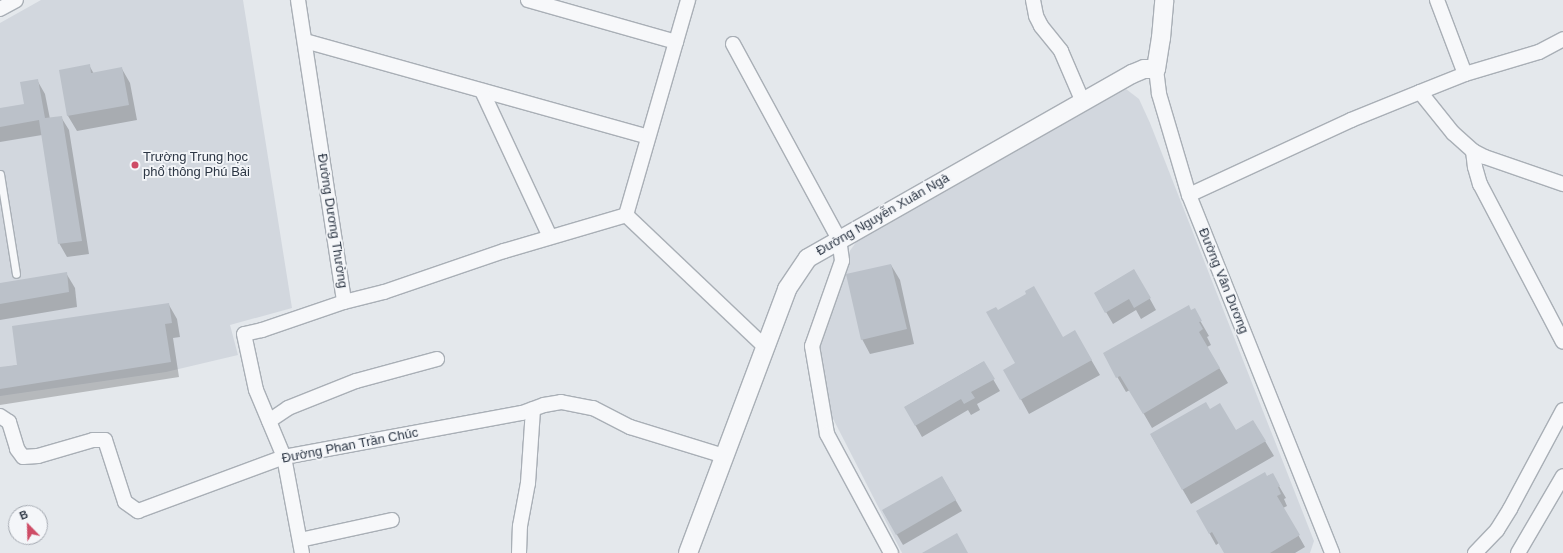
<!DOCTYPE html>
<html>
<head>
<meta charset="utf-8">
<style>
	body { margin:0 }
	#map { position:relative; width:1563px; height:553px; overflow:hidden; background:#e4e8ec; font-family:Helvetica,sans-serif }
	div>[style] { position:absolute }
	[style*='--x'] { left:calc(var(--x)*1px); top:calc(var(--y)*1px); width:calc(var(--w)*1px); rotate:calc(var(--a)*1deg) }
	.built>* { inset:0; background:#d2d7de }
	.shadow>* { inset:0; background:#0003 }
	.building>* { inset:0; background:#bbc1c9 }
	.roads { filter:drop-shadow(1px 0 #a9afb6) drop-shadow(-1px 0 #a9afb6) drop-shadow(0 1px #a9afb6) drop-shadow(0 -1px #a9afb6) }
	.service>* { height:7px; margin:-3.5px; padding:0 3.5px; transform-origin:3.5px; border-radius:3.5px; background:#f7f8fa }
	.minor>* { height:14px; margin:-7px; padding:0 7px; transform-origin:7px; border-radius:7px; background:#f7f8fa }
	.tertiary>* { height:18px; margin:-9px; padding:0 9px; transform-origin:9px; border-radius:9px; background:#f7f8fa }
	.dots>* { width:11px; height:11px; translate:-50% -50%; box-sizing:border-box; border:2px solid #f4f6f9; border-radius:50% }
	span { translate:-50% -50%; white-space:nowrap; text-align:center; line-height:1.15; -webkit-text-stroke:3.5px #f4f6f9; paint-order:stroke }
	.poi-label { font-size:13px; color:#2c3644 }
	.left { translate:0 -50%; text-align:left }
	.street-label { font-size:13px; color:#2c3644 }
	.north { position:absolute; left:8px; top:505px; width:40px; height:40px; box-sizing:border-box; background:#f4f6f9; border:1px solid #a4a9b1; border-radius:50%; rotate:337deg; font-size:11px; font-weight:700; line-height:16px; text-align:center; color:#2c3644 }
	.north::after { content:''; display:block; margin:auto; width:14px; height:18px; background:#ce4c66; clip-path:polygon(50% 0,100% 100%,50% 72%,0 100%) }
</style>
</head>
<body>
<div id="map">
	<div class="built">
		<i style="clip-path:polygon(41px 0,243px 0,292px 308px,230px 325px,238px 355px,166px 372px,0 396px,0 23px)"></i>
		<i style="clip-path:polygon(1126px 89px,1139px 99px,1150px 123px,1314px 541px,1310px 553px,902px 553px,826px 405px,817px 348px,849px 252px,857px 241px,873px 231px)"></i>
	</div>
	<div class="shadow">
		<i style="clip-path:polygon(89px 65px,94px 74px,122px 69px,130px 83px,137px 120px,77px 131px,68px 116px,60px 71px)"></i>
		<i style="clip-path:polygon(37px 80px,45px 94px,50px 119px,61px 117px,69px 130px,89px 254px,67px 257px,59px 243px,42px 135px,0 142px,0 109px,25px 105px)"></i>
		<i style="clip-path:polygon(891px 265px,900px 280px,914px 344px,870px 354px,862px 339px)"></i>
		<i style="clip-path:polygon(1134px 270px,1156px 310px,1141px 319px,1136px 310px,1113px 324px,1095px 293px)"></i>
		<i style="clip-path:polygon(66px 273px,75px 288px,77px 307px,0 320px,0 284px)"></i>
		<i style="clip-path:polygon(169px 305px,177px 319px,180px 337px,173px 338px,179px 377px,0 405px,0 368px,18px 365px)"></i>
		<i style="clip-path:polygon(1194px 310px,1209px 336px,1207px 337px,1211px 345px,1207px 347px,1228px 383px,1152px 428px,1130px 390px,1126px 392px,1104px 354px)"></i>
		<i style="clip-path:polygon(998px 311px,1063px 338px,1075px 332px,1100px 375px,1029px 414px,1005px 370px,1016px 364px)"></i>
		<i style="clip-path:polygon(983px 362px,1000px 391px,977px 404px,980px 410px,971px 415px,968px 410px,922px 437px,905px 407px)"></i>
		<i style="clip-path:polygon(1209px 410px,1235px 431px,1253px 421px,1274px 456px,1191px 504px,1151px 435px)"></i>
		<i style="clip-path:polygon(1272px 474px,1286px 498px,1284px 499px,1287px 506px,1283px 508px,1305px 547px,1295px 553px,1225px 553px,1219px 543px,1216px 545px,1197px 511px)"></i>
		<i style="clip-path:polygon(942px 477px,962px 511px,903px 545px,883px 511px)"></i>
	</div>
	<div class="building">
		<i style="clip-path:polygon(90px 64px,91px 73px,122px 67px,129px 105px,67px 116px,59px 70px)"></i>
		<i style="clip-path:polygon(38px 79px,45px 118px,62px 116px,82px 241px,58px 244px,39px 120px,0 127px,0 108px,24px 104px,20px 82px)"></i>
		<i style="clip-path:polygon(891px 264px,907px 329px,861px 340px,846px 274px)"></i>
		<i style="clip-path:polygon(1134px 269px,1151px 298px,1134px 308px,1129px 299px,1105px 313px,1094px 293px)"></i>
		<i style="clip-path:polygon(67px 272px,69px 292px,0 304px,0 283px)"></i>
		<i style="clip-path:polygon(1034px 286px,1063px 337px,1075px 330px,1092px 360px,1020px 400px,1003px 370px,1015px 363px,986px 312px,996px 307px,998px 310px,1026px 294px,1025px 291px)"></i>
		<i style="clip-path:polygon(169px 303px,172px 323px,165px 324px,171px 362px,0 389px,0 367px,17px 365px,12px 326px)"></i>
		<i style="clip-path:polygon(1189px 305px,1191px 310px,1195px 308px,1202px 321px,1199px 322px,1203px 329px,1199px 332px,1220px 368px,1143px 414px,1120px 376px,1116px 378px,1103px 353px)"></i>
		<i style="clip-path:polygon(984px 361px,995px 379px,971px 392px,975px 398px,964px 404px,961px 399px,915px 426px,904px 407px)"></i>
		<i style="clip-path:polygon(1206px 402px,1210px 409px,1220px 403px,1236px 430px,1253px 420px,1266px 441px,1182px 490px,1150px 434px)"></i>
		<i style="clip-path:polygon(1265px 472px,1267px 476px,1273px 473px,1280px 486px,1278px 487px,1281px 494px,1277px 496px,1300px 535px,1270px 553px,1224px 553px,1212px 532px,1209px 534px,1196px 511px)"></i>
		<i style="clip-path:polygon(942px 476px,956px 500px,896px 535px,882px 510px)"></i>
		<i style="clip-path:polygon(957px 533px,968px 553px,922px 553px)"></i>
	</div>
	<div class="roads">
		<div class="service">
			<i style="--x:0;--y:174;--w:101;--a:80.9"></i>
		</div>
		<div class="minor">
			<i style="--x:298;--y:0;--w:305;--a:81.3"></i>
			<i style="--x:344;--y:302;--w:87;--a:161.1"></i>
			<i style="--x:262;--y:330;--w:18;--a:167"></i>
			<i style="--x:244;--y:334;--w:57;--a:77.9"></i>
			<i style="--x:256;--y:390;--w:73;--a:67.3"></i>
			<i style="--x:284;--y:457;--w:98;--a:79.4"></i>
			<i style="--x:528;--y:0;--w:154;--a:15.8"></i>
			<i style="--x:1033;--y:0;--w:16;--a:79"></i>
			<i style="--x:1036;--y:16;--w:11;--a:63"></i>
			<i style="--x:1041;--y:26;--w:32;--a:51"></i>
			<i style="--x:1061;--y:51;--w:56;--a:66.7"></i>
			<i style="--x:1437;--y:0;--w:79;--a:69.3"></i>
			<i style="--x:0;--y:9;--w:18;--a:-29"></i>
			<i style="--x:305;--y:41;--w:356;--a:15.6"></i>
			<i style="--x:733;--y:44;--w:222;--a:61.5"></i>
			<i style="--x:839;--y:239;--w:22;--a:82"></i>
			<i style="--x:842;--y:261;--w:90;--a:109.4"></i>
			<i style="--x:812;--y:346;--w:89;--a:80.3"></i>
			<i style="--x:827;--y:434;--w:135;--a:61.7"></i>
			<i style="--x:1156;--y:69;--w:25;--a:83"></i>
			<i style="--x:1159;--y:94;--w:105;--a:73.5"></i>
			<i style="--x:1189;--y:195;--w:386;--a:68.2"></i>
			<i style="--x:482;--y:91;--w:161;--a:65"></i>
			<i style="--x:1420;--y:92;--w:53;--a:51.2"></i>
			<i style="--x:1453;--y:133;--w:27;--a:42"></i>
			<i style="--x:1473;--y:151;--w:13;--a:27"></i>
			<i style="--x:1485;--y:157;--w:83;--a:19.1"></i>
			<i style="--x:1473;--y:151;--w:16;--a:83"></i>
			<i style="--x:1475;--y:167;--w:18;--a:74"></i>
			<i style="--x:1480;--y:184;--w:178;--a:62.3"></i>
			<i style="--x:1189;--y:195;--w:179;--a:-24.8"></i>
			<i style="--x:1351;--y:120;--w:74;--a:-22.1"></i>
			<i style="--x:1420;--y:92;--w:48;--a:-21.8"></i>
			<i style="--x:1465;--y:74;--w:77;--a:-16.6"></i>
			<i style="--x:1539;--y:52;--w:27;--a:-28"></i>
			<i style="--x:626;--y:215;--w:224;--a:-73.9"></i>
			<i style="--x:626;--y:215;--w:192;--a:43.5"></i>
			<i style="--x:344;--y:302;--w:41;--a:-14"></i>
			<i style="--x:384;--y:292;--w:127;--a:-18.9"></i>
			<i style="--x:504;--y:251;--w:127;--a:-16.4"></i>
			<i style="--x:0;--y:416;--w:11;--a:34"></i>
			<i style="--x:9;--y:422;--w:28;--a:73"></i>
			<i style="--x:17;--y:449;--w:10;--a:53"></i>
			<i style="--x:23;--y:457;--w:15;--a:-4"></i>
			<i style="--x:38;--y:456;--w:57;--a:-16.2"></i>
			<i style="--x:93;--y:440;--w:12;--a:0"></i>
			<i style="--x:105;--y:440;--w:65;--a:72.1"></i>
			<i style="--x:125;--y:502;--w:16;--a:35"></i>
			<i style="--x:138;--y:511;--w:156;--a:-20.3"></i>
			<i style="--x:284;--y:457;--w:242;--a:-10.5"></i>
			<i style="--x:522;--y:413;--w:23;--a:-20"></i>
			<i style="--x:544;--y:405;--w:17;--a:-10"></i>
			<i style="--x:561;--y:402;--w:33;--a:11"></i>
			<i style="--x:593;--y:408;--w:42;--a:27.2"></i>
			<i style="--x:630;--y:427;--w:98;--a:17.1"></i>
			<i style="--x:269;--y:421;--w:23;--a:-34"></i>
			<i style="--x:288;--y:408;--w:73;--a:-21.7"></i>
			<i style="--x:356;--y:381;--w:84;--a:-15.2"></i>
			<i style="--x:300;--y:540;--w:94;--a:-12.3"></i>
			<i style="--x:519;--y:553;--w:27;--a:-88"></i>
			<i style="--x:520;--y:526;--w:44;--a:-79.5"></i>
			<i style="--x:528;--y:483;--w:74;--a:-86.1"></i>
			<i style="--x:1475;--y:553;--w:32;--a:-46"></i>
			<i style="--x:1497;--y:530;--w:25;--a:-58"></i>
			<i style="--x:1510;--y:509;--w:112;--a:-61.8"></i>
			<i style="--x:1518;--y:553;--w:89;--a:-59.7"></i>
		</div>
		<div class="tertiary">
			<i style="--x:688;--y:553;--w:282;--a:-69.4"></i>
			<i style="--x:787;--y:289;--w:37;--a:-56"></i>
			<i style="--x:808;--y:258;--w:373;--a:-29.6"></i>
			<i style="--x:1132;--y:74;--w:13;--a:-23"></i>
			<i style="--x:1144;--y:69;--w:12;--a:0"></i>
			<i style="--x:1156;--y:69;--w:31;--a:-81"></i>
			<i style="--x:1161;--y:38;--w:38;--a:-85"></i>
		</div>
	</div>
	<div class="dots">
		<i style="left:135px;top:165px;background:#ce4c66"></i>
	</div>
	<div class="poi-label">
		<span class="left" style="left:143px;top:165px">Trường Trung học<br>phổ thông Phú Bài</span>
	</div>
	<div class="street-label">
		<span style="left:883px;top:215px;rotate:-30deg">Đường Nguyễn Xuân Ngà</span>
		<span style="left:332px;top:221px;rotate:81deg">Đường Dương Thưởng</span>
		<span style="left:1223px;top:281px;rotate:68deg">Đường Vân Dương</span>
		<span style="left:350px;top:446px;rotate:-11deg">Đường Phan Trần Chúc</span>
	</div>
	<div class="north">B</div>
</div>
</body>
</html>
